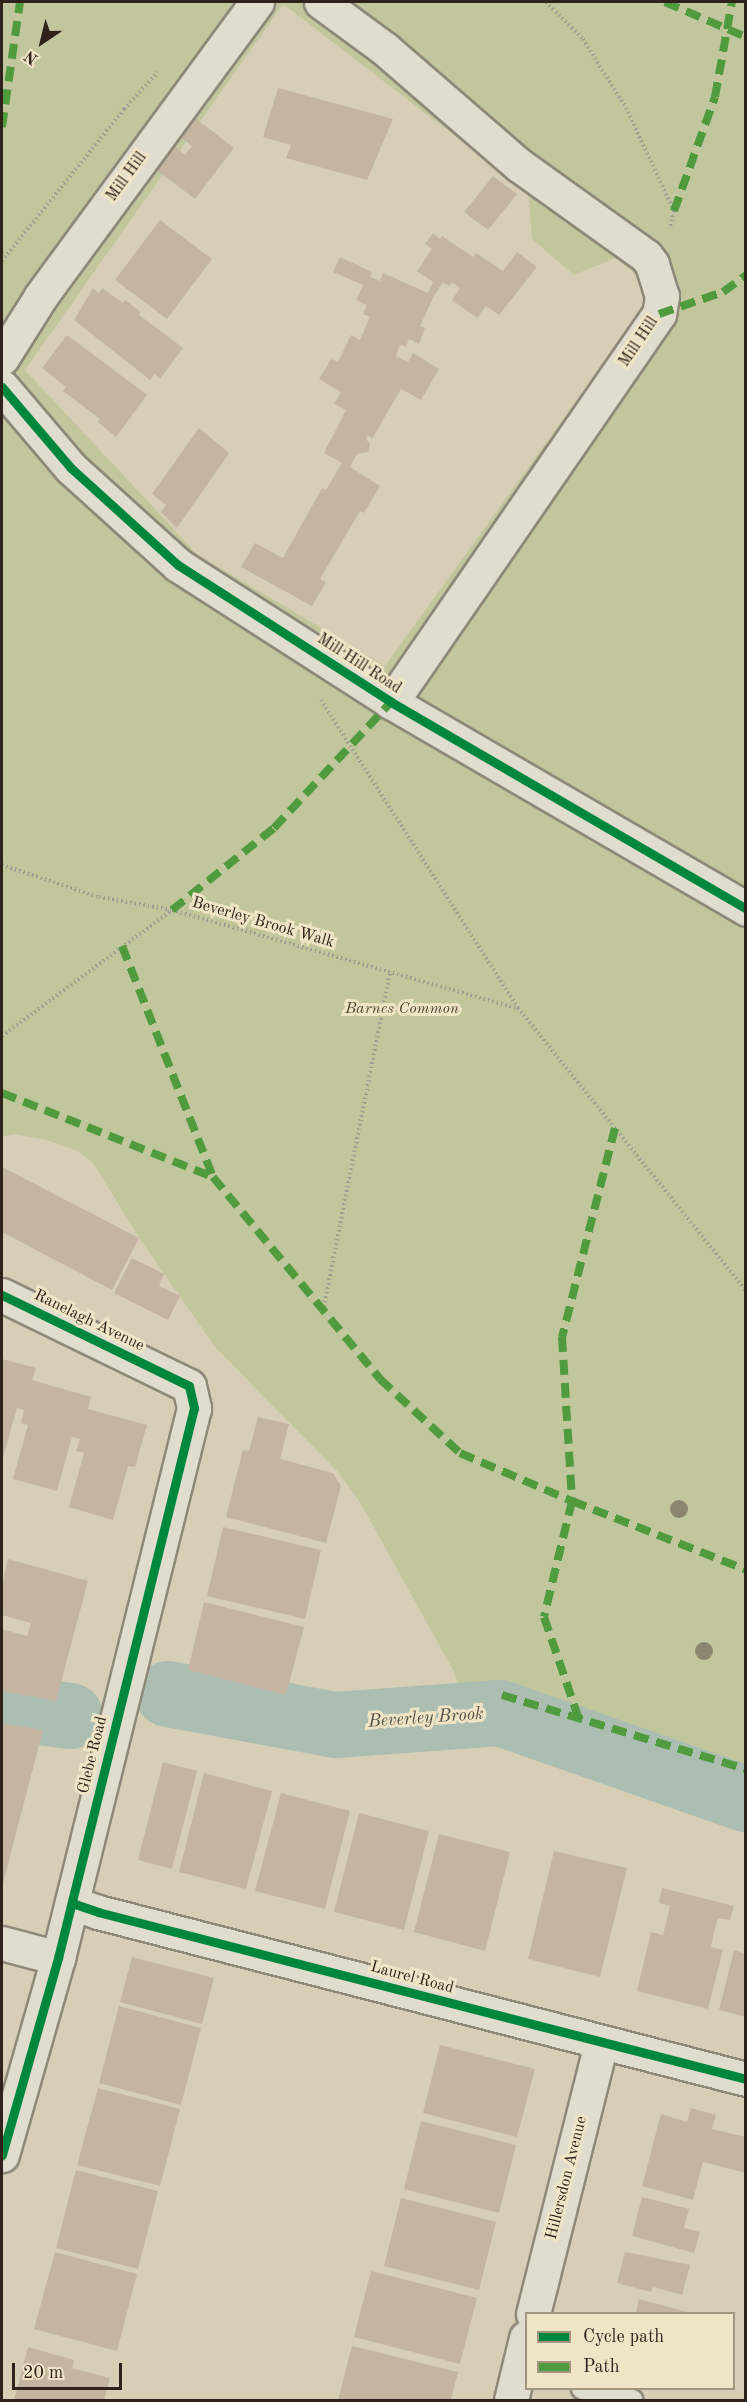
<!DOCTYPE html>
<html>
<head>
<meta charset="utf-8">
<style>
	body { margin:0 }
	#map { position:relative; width:747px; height:2402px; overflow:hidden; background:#d7cfb5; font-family:"Old Standard TT",serif }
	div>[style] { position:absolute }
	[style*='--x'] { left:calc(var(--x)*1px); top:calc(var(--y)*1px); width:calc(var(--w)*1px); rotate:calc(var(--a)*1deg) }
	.green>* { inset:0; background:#c2c69d }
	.river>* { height:66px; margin:-33px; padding:0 33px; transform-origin:33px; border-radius:33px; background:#abbeb1 }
	.building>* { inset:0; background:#c4b5a1 }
	.path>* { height:4px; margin-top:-2px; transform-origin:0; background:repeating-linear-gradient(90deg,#a19c92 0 1.5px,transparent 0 4.5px) }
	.roads { filter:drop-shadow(2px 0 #8e8879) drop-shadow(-2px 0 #8e8879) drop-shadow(0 2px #8e8879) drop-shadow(0 -2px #8e8879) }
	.lane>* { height:21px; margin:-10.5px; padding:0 10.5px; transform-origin:10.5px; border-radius:10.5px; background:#e0dcce }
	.street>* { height:33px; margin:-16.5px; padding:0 16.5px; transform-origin:16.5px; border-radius:16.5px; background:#e0dcce }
	.secondary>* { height:33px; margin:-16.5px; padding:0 16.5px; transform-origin:16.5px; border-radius:16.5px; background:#e0dcce }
	.quiet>* { height:8px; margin-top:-4px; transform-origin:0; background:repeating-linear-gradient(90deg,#509b3e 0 15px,transparent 0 23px) }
	.cycleway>* { height:9px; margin:-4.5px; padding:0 4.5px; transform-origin:4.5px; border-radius:4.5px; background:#00873e }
	.trees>* { width:18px; height:18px; margin:-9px; border-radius:50%; background:#8c856f }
	span { translate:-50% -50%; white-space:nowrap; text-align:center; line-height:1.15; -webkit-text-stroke:6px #efe4c5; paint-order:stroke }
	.street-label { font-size:16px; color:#2e221b }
	.park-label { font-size:16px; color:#4f4936; font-style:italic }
	.water-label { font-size:18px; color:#4e4f47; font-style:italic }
	.frame { position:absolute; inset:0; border:3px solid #2e221b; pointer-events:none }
	.legend { position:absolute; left:525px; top:2312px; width:210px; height:78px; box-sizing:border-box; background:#efe4c5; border:2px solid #a29681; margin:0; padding:8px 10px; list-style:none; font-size:18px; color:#2e221b }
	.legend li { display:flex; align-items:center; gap:12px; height:30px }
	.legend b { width:30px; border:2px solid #a29681 }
	.north { position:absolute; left:12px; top:12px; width:60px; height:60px; -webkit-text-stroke:4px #efe4c5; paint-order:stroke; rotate:215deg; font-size:16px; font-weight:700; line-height:24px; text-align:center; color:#2e221b }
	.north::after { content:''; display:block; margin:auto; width:21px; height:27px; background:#2e221b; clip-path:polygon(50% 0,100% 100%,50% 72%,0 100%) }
	.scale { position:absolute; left:12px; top:2363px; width:110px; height:27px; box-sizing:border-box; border:3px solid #2e221b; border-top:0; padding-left:8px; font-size:18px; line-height:21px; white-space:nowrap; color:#2e221b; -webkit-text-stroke:4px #efe4c5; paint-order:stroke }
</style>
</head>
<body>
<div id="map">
	<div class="green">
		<i style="clip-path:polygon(evenodd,2px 2px,745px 2px,745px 1784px,460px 1691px,453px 1670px,360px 1502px,338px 1472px,215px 1347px,142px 1242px,93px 1163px,78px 1151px,46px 1140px,14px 1134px,2px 1137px,2px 2px,283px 4px,528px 192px,532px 239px,574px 275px,615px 258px,634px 273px,647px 303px,385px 666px,197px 554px,25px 370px,283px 4px)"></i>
	</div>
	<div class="river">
		<i style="--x:168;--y:1694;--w:171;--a:10.5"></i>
		<i style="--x:336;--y:1725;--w:164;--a:-4.2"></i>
		<i style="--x:500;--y:1713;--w:261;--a:19.3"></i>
		<i style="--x:2;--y:1707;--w:69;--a:7.5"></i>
	</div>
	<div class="building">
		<i style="clip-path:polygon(278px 88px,393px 119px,367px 180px,286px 158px,291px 145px,263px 137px)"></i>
		<i style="clip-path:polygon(190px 114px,234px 148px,195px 199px,151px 166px,169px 142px,185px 155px,192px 146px,175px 133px)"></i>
		<i style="clip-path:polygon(493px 176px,517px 194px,488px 230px,464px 212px)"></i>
		<i style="clip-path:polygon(160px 220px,212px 259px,167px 319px,115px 280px)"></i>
		<i style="clip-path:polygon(433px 233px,440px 239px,442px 236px,473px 257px,476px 253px,503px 271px,517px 252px,537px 267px,499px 315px,486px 306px,477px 318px,452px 300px,460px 288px,452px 282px,449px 286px,443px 282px,434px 296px,420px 326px,425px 328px,419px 344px,409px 339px,406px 347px,400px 345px,396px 356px,408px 362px,413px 353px,439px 369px,421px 400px,401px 389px,372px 439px,368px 435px,366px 439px,370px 444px,368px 452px,357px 454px,350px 467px,380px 486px,364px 513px,360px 511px,320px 579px,326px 582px,312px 606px,241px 567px,255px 543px,283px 558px,322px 488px,326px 490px,342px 463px,324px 453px,346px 410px,334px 404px,341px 392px,319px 379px,331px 359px,338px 362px,351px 335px,360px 340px,370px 317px,363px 314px,367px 305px,356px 300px,363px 285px,333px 272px,340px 257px,372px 272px,370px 277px,380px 281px,383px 273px,428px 293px,433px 282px,417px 271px,432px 249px,425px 244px)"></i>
		<i style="clip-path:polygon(93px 288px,99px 293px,102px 288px,123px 303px,125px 300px,141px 312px,139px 315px,183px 348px,160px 379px,155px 374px,150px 380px,74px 320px)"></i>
		<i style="clip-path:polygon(67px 335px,147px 395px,116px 437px,98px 422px,100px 419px,63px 391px,66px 387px,42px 368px)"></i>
		<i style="clip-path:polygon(199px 428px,229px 453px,177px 528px,161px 512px,166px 505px,152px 494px)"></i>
		<i style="clip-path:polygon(2px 1167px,139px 1238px,112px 1290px,2px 1232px)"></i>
		<i style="clip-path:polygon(132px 1258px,164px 1274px,159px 1286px,180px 1296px,168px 1320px,114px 1293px)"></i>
		<i style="clip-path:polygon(2px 1359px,36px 1368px,32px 1380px,91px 1397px,88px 1409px,147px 1425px,135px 1467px,128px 1466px,113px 1520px,69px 1507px,84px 1453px,76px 1451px,80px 1439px,72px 1437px,57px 1491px,13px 1479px,28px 1425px,21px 1423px,24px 1410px,17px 1408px,2px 1461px)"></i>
		<i style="clip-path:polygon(258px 1417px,289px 1424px,280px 1459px,333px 1473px,341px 1486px,326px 1543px,226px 1517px,243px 1450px,249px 1451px)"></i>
		<i style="clip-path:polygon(223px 1527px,321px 1550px,305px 1619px,207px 1596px)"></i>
		<i style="clip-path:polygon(8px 1559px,88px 1581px,56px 1701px,2px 1691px,2px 1629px,27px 1636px,31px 1623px,2px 1615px,2px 1585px)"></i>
		<i style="clip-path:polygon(204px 1602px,304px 1627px,286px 1695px,188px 1670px)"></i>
		<i style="clip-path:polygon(2px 1723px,43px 1730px,2px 1887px)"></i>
		<i style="clip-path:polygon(163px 1762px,197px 1771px,172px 1869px,138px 1860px)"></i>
		<i style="clip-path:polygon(204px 1773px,272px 1791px,246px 1889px,179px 1872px)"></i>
		<i style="clip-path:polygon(281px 1793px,350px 1811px,325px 1909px,255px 1891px)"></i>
		<i style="clip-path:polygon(359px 1813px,429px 1831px,404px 1930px,334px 1912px)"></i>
		<i style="clip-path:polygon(439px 1834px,510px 1852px,485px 1951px,414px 1932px)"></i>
		<i style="clip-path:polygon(554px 1851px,627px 1868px,600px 1977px,528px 1959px)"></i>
		<i style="clip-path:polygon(662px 1888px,734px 1906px,730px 1920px,718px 1918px,714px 1932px,711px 1947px,723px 1950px,708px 2009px,637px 1991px,651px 1932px,663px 1935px,670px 1906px,659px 1903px)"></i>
		<i style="clip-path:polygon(734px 1950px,746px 1954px,746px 2017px,719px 2010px)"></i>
		<i style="clip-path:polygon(132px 1957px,214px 1978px,202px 2024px,120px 2002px)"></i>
		<i style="clip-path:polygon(119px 2006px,201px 2028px,181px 2105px,99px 2083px)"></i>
		<i style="clip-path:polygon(440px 2045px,535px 2069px,517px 2137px,423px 2113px)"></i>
		<i style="clip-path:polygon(98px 2088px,180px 2109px,160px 2186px,77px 2165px)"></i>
		<i style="clip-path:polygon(691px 2108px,716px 2115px,712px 2129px,746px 2137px,746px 2173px,703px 2162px,693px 2200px,642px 2186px,661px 2114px,687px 2122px)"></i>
		<i style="clip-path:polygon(421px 2121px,516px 2145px,499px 2213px,404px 2189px)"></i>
		<i style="clip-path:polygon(76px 2170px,158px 2191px,138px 2269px,56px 2248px)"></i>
		<i style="clip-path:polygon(642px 2197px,689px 2209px,684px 2228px,700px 2232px,694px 2253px,632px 2236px)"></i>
		<i style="clip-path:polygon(401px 2198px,496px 2222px,479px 2290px,384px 2266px)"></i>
		<i style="clip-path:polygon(55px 2252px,137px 2274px,117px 2351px,34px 2329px)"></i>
		<i style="clip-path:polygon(625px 2252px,690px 2265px,682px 2295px,653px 2287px,651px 2292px,617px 2283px)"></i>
		<i style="clip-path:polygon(371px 2271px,477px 2298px,460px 2364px,354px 2337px)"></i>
		<i style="clip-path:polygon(639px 2299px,691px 2313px,636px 2313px)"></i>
		<i style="clip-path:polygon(352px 2346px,458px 2372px,451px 2400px,338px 2400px)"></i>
		<i style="clip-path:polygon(28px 2347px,74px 2360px,72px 2368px,110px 2378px,104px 2400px,14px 2400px)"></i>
	</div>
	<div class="path">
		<i style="--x:546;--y:2;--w:52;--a:45"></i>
		<i style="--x:583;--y:39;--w:81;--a:58.1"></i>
		<i style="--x:626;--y:108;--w:114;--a:65"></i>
		<i style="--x:674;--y:211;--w:18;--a:103"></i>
		<i style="--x:2;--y:261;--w:195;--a:-51.2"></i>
		<i style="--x:124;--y:109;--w:50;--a:-47.4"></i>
		<i style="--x:321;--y:700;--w:366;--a:57.4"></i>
		<i style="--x:518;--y:1008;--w:363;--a:51.1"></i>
		<i style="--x:2;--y:865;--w:102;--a:18.3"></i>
		<i style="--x:99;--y:897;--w:74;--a:10.1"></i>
		<i style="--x:172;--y:910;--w:359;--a:15.9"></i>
		<i style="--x:2;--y:1036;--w:212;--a:-36.5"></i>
		<i style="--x:323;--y:1311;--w:346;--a:-78.8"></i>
	</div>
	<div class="roads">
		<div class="lane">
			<i style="--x:582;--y:2388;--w:51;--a:13.5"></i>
		</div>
		<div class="street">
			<i style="--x:321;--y:2;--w:79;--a:36.3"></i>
			<i style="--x:385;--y:49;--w:177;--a:40.9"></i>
			<i style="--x:519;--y:165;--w:156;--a:35.6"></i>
			<i style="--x:646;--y:256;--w:10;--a:53"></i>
			<i style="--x:652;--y:264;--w:34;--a:73"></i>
			<i style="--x:662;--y:296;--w:18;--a:99"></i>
			<i style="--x:659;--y:314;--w:472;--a:124.6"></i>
			<i style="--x:2;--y:358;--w:73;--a:-57.8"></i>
			<i style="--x:41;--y:296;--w:365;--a:-53.7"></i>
			<i style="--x:2;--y:1295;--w:208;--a:25.9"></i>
			<i style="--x:189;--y:1386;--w:23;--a:77"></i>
			<i style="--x:194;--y:1408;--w:567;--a:103.89"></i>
			<i style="--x:58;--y:1958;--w:205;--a:105.9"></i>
			<i style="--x:72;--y:1903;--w:28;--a:19"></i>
			<i style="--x:98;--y:1912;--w:669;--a:14.45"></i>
			<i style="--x:2;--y:1943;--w:58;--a:15"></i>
			<i style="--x:533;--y:2314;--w:279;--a:-75.9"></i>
			<i style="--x:511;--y:2400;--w:64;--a:-76.4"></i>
		</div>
		<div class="secondary">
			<i style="--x:2;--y:387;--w:106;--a:49.6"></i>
			<i style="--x:71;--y:468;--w:144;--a:42.2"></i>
			<i style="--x:178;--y:565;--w:253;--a:32.7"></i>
			<i style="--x:391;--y:702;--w:411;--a:30.2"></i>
		</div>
	</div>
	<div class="quiet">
		<i style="--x:665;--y:2;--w:88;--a:23.4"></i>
		<i style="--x:2;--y:127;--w:126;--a:-81.8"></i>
		<i style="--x:674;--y:211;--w:121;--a:-70.2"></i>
		<i style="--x:715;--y:97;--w:97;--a:-79.9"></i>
		<i style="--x:659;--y:314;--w:68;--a:-19"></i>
		<i style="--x:723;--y:292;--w:29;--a:-36"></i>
		<i style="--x:172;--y:910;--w:131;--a:-38.8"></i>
		<i style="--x:274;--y:828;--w:172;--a:-47.1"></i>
		<i style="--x:122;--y:946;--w:248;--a:68.5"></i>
		<i style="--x:213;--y:1177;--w:262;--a:50.4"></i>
		<i style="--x:380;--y:1379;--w:109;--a:42.8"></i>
		<i style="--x:460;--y:1453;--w:122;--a:23.2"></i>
		<i style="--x:572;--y:1501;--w:119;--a:103.6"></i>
		<i style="--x:544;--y:1617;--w:108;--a:71.1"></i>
		<i style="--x:2;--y:1093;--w:227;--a:21.7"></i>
		<i style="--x:615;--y:1128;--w:216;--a:104.2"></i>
		<i style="--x:562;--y:1337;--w:164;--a:86.5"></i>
		<i style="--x:572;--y:1501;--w:187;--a:21.6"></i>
		<i style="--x:502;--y:1695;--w:255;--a:16.9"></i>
	</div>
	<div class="cycleway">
		<i style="--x:2;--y:387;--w:106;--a:49.6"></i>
		<i style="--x:71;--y:468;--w:144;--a:42.2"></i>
		<i style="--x:178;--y:565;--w:253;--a:32.7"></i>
		<i style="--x:391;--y:702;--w:411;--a:30.2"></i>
		<i style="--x:2;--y:1295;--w:208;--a:25.9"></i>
		<i style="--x:189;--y:1386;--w:23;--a:77"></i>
		<i style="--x:194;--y:1408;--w:567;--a:103.89"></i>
		<i style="--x:58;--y:1958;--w:205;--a:105.9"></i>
		<i style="--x:72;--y:1903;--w:28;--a:19"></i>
		<i style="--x:98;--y:1912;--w:669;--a:14.45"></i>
	</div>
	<div class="trees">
		<i style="left:679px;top:1509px"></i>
		<i style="left:704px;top:1651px"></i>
	</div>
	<div class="street-label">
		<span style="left:127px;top:177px;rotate:-54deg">Mill Hill</span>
		<span style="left:639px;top:342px;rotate:-56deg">Mill Hill</span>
		<span style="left:359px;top:664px;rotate:33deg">Mill Hill Road</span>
		<span style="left:263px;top:923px;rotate:16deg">Beverley Brook Walk</span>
		<span style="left:89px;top:1321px;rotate:26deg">Ranelagh Avenue</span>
		<span style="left:93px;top:1755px;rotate:-76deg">Glebe Road</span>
		<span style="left:412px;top:1978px;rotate:15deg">Laurel Road</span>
		<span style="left:567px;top:2178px;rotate:-76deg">Hillersdon Avenue</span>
	</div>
	<div class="park-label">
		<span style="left:402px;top:1009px">Barnes Common</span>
	</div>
	<div class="water-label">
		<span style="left:426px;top:1718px;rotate:-4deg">Beverley Brook</span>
	</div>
	<div class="frame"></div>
	<ul class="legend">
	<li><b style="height:8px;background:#00873e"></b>Cycle path</li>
	<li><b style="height:8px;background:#509b3e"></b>Path</li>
	</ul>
	<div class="north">N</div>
	<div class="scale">20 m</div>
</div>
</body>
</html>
